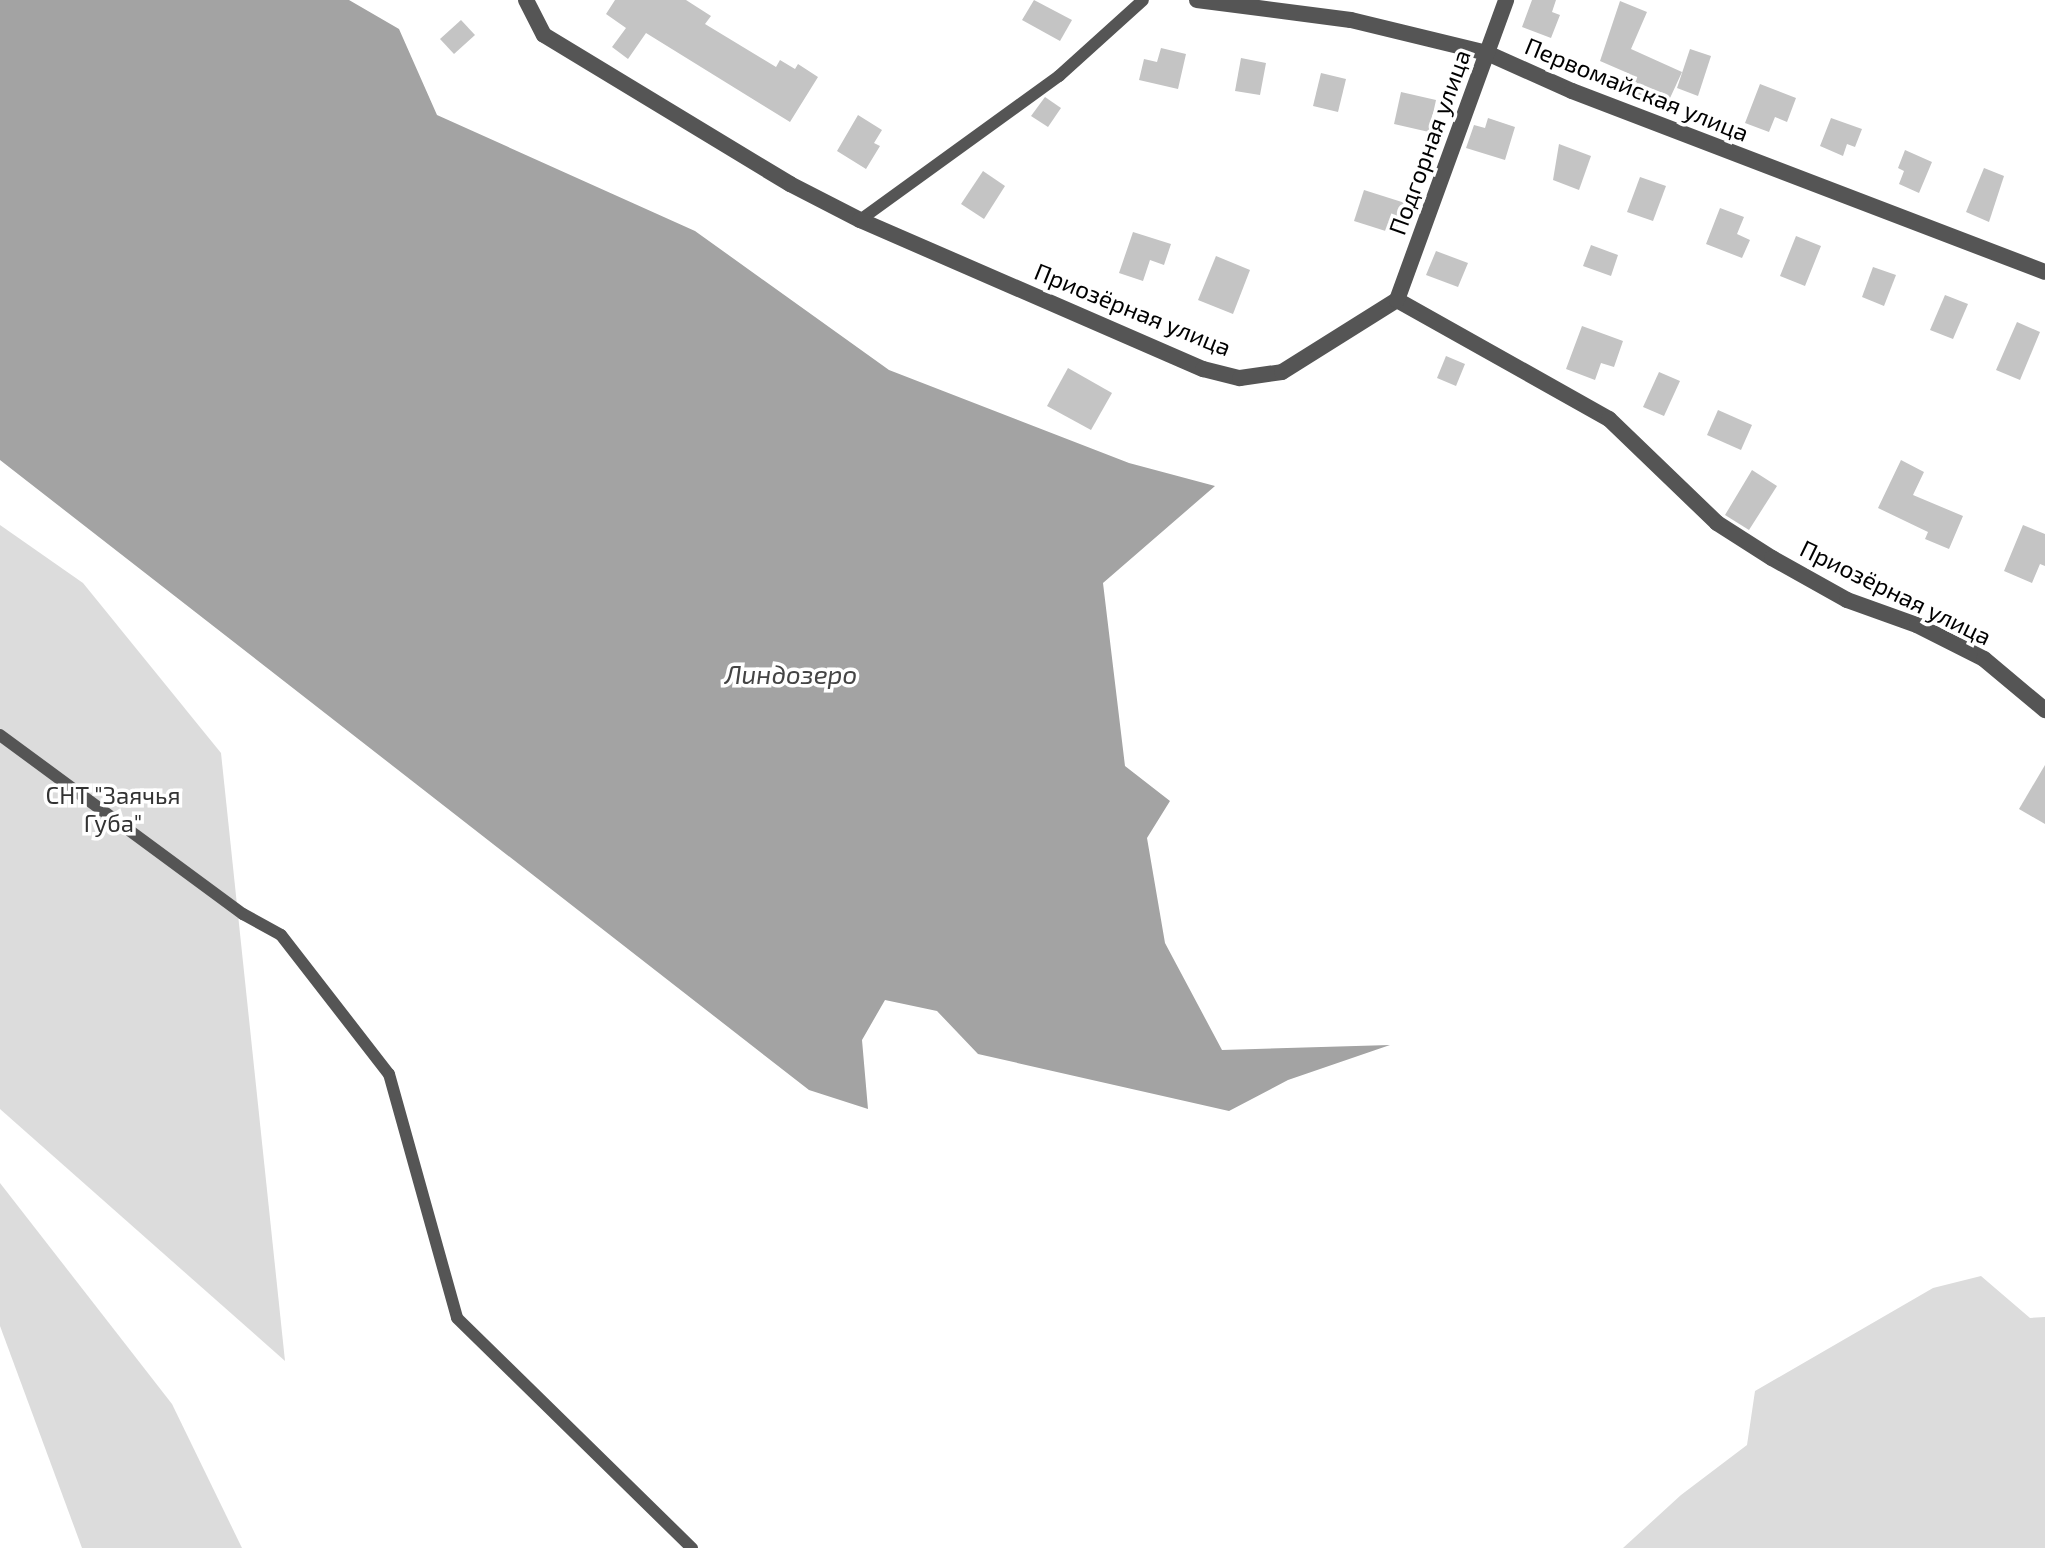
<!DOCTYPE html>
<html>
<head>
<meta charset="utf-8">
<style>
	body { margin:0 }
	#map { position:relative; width:2045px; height:1548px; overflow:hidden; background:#fff; font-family:"Exo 2",sans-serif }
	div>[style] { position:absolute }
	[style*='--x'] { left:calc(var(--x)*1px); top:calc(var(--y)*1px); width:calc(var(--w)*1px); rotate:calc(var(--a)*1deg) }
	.green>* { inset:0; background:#dcdcdc }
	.water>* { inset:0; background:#a3a3a3 }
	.building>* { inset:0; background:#c4c4c4 }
	.service>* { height:12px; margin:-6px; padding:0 6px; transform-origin:6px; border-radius:6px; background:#555 }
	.minor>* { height:16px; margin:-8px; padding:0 8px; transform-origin:8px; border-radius:8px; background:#555 }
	span { translate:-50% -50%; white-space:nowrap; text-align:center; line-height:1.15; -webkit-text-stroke:7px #fff; paint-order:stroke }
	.street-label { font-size:24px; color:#000 }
	.park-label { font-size:24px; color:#333 }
	.water-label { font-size:26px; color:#444; font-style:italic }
</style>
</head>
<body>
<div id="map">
	<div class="green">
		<i style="clip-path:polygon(0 525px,83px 583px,221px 753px,285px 1361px,0 1109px)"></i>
		<i style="clip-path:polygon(0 1183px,172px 1404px,242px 1548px,82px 1548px,0 1326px)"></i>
		<i style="clip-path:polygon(1981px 1276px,2030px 1318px,2045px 1317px,2045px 1548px,1623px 1548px,1681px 1495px,1747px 1445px,1755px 1391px,1933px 1288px)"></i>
	</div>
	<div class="water">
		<i style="clip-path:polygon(0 0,349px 0,399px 29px,437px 115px,695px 231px,889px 370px,1129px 463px,1215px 486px,1103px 583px,1125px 766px,1170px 801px,1147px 838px,1165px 943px,1222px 1050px,1390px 1045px,1288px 1080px,1229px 1111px,978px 1054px,937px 1011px,885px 1000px,862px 1040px,868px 1109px,809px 1090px,0 460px)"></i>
	</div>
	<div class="building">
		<i style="clip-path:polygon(615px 0,686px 0,711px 16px,705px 24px,776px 67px,780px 60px,795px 69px,798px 64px,818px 77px,790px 122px,646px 33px,628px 59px,612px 47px,626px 28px,606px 14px)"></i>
		<i style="clip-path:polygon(1034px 0,1072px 20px,1060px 41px,1022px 20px)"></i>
		<i style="clip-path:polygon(1532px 0,1556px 0,1552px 12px,1560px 15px,1551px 38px,1522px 27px)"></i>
		<i style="clip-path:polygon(1620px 1px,1647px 12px,1631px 49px,1682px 72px,1665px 109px,1623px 90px,1630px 74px,1600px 61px)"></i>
		<i style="clip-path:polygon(461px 20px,475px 35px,454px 54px,440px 39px)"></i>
		<i style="clip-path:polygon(1161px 48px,1186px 54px,1178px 89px,1139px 80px,1144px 59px,1157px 62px)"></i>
		<i style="clip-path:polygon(1690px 49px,1711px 56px,1698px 96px,1677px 88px)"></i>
		<i style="clip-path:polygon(1241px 58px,1266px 63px,1260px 95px,1235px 91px)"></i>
		<i style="clip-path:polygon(1321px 73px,1346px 79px,1338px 112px,1313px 106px)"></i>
		<i style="clip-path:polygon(1760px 84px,1796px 98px,1787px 122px,1775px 117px,1769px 132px,1745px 123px)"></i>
		<i style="clip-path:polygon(1401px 92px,1436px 100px,1429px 132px,1394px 124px)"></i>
		<i style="clip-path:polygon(1045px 97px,1061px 108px,1048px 127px,1031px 116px)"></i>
		<i style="clip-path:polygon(858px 115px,882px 130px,874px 143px,880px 146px,866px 169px,837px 151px)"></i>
		<i style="clip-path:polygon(1488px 118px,1515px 127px,1505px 160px,1466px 148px,1474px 125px,1485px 128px)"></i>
		<i style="clip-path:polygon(1831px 118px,1862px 129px,1855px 147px,1847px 144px,1843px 156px,1820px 146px)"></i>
		<i style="clip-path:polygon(1559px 144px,1591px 156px,1579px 190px,1553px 180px)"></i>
		<i style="clip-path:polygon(1905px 150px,1932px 162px,1919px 193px,1899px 184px,1904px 171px,1898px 168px)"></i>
		<i style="clip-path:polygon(1984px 168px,2004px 176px,1989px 222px,1966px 212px)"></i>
		<i style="clip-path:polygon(983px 171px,1005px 186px,984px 219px,961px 204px)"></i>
		<i style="clip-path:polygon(1640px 177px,1666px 186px,1653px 221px,1627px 212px)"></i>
		<i style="clip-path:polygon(1364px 190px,1405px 203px,1395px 234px,1354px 221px)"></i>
		<i style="clip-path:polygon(1720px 208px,1744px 217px,1737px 234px,1750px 240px,1742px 258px,1706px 244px)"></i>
		<i style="clip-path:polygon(1133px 232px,1171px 244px,1164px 265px,1150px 260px,1143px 281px,1119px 273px)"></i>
		<i style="clip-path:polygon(1796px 236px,1821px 246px,1805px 286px,1780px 276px)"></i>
		<i style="clip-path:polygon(1591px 245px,1618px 255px,1611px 276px,1583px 266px)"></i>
		<i style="clip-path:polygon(1436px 251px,1468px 263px,1458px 287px,1426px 275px)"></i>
		<i style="clip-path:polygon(1216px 256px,1250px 270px,1233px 314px,1198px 300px)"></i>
		<i style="clip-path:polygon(1873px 267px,1896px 275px,1884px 306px,1862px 297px)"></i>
		<i style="clip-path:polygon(1945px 295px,1968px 304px,1953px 339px,1930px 330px)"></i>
		<i style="clip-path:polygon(2017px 322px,2040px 332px,2020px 380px,1996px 370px)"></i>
		<i style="clip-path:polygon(1582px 326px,1623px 341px,1614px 367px,1601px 363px,1595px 380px,1566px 369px)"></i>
		<i style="clip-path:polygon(1446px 356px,1465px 364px,1456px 386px,1437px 378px)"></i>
		<i style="clip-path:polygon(1068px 368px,1112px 393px,1091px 430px,1047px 406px)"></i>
		<i style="clip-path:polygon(1659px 372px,1680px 381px,1664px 416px,1643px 407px)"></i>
		<i style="clip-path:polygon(1718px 410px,1752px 425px,1741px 450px,1707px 435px)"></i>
		<i style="clip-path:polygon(1901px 460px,1924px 472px,1913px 495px,1963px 516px,1949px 549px,1925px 539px,1928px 532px,1878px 508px)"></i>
		<i style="clip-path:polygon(1752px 470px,1777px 486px,1749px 530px,1725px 515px)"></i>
		<i style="clip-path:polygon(2023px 525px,2045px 534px,2045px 566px,2040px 564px,2032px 583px,2004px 571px)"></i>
		<i style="clip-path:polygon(2045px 765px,2045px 824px,2019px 809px)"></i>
	</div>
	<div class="service">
		<i style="--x:860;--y:220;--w:246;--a:-35.9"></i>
		<i style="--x:1059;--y:76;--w:113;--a:-42.1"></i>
		<i style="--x:0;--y:735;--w:302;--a:36.4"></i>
		<i style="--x:243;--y:914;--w:43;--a:28.9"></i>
		<i style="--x:281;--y:935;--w:176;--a:52.2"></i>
		<i style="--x:389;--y:1074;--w:253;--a:74.4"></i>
		<i style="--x:457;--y:1318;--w:329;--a:44.4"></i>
	</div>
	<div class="minor">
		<i style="--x:526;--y:0;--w:39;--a:63"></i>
		<i style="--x:544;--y:35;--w:288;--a:31.2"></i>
		<i style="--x:790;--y:184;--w:79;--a:27.2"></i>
		<i style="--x:860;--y:220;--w:374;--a:23.5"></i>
		<i style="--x:1203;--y:369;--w:38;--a:14"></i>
		<i style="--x:1240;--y:378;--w:42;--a:-8.1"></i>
		<i style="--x:1282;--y:372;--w:136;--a:-32.1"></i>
		<i style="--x:1197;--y:0;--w:155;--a:7.4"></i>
		<i style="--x:1351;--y:20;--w:140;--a:13.6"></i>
		<i style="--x:1487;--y:53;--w:93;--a:24.1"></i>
		<i style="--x:1572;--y:91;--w:506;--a:20.94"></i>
		<i style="--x:1397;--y:300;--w:243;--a:29.3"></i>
		<i style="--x:1609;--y:419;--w:150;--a:43.9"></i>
		<i style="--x:1717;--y:523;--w:65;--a:32.5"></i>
		<i style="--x:1772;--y:558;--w:86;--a:29.2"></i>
		<i style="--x:1847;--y:600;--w:74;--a:19.7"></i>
		<i style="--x:1917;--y:625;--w:75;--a:26.9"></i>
		<i style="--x:1984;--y:659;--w:80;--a:39.9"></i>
		<i style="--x:1397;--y:300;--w:319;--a:-70"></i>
	</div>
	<div class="street-label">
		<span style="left:1637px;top:89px;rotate:22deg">Первомайская улица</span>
		<span style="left:1429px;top:142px;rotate:-70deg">Подгорная улица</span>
		<span style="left:1133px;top:309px;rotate:22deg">Приозёрная улица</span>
		<span style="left:1896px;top:592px;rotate:26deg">Приозёрная улица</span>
	</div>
	<div class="park-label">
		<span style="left:113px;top:809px">СНТ "Заячья<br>Губа"</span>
	</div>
	<div class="water-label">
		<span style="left:791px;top:674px">Линдозеро</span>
	</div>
</div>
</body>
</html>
